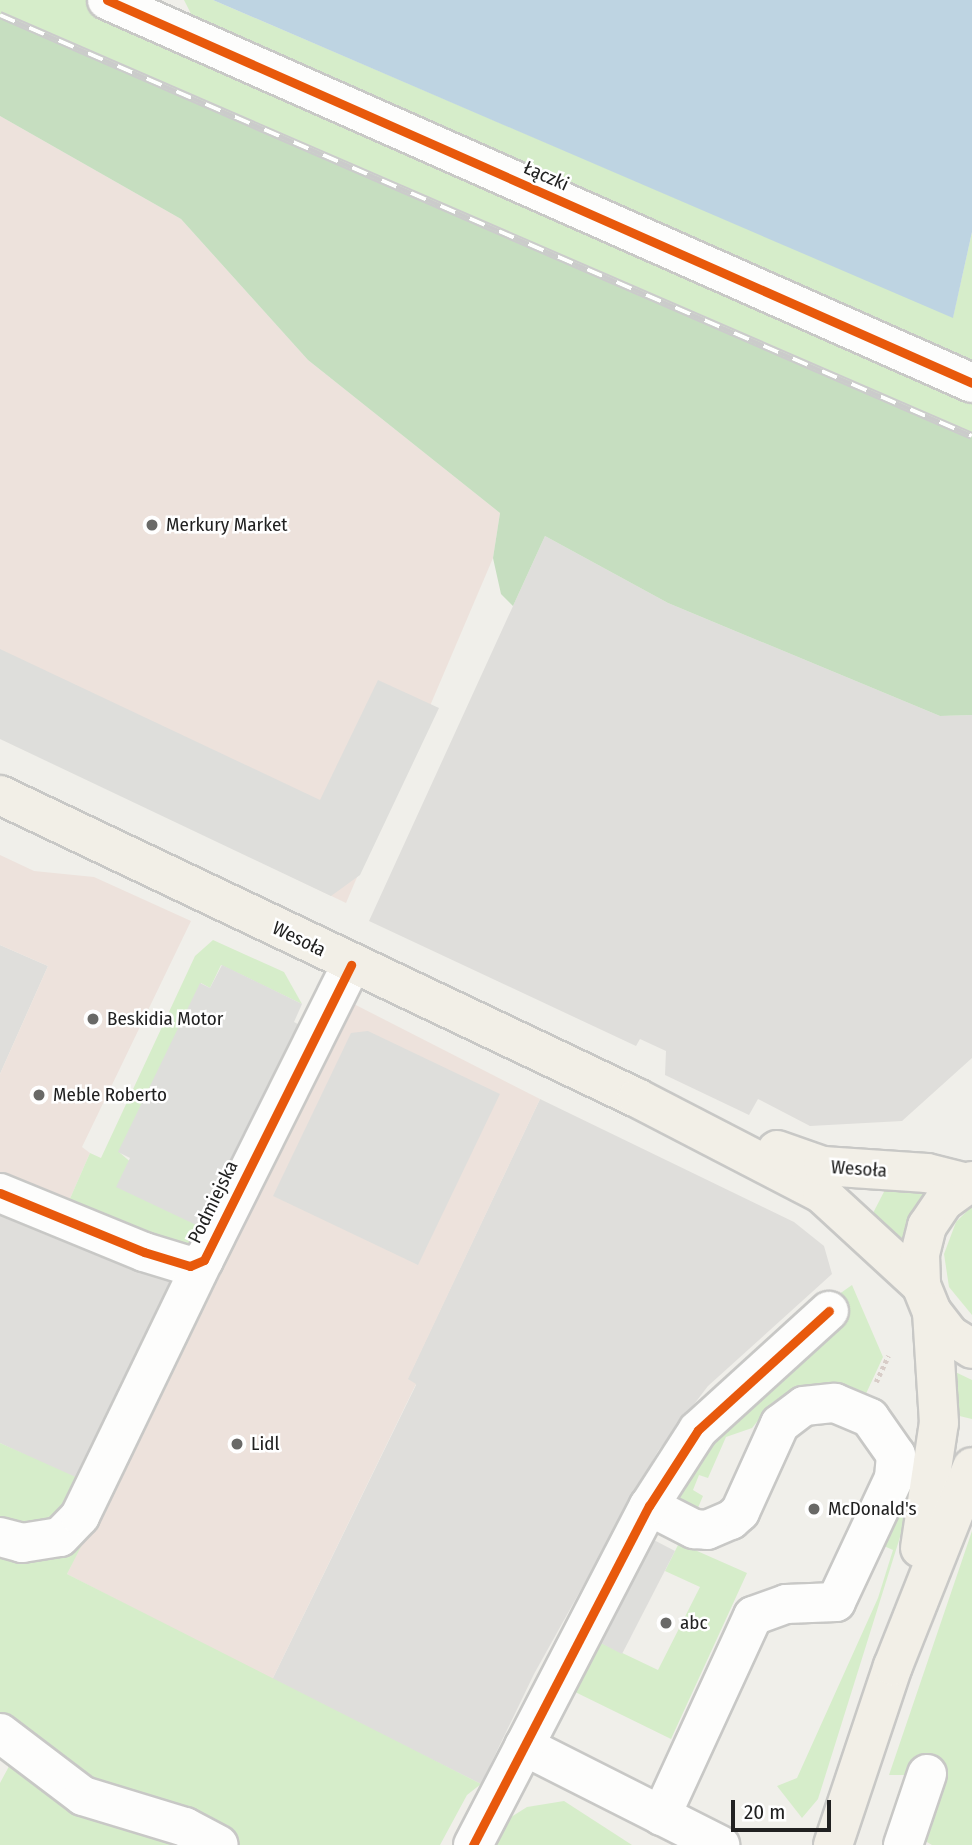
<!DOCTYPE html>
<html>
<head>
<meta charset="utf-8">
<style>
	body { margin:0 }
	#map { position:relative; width:972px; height:1845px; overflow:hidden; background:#f0efea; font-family:"Fira Sans Condensed",sans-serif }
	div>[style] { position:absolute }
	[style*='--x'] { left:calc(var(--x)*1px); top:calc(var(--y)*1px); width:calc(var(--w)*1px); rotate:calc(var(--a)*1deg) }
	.residential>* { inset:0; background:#dfdedb }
	.commercial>* { inset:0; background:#ede2dc }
	.grass>* { inset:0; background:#d6edca }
	.forest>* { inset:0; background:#c6dec0 }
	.parking>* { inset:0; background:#dededb }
	.water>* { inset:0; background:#bed4e2 }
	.path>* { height:4.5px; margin-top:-2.25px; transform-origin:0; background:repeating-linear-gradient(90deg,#d8cdc8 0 3.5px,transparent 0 7px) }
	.roads { filter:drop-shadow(2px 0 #c8c8c6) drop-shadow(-2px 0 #c8c8c6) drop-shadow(0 2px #c8c8c6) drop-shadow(0 -2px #c8c8c6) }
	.minor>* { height:38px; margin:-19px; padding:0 19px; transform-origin:19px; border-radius:19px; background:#fdfdfc }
	.major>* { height:38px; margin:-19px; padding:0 19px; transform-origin:19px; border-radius:19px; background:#f2efe7 }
	.rail>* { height:8px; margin-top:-4px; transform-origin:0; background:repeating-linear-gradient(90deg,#fff 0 16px,#cbcbcb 0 32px); box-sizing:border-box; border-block:2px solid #cbcbcb }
	.cycleway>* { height:9px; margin:-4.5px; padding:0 4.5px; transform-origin:4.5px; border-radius:4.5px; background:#e8590c }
	.dots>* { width:19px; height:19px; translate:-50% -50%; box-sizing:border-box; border:4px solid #fff; border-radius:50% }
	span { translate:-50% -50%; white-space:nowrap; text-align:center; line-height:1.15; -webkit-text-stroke:5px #fff; paint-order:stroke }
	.street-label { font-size:19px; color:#212121 }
	.poi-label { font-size:19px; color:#212121 }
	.left { translate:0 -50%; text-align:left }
	.scale { position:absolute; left:731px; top:1800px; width:100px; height:32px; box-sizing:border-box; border:4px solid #212121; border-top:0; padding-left:9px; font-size:21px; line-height:24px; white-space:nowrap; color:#212121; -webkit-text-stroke:5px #fff; paint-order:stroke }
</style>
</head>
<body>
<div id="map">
	<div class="residential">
		<i style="clip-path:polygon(545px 536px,668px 603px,940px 716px,972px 715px,972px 1058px,902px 1121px,810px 1126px,758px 1099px,749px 1115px,665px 1075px,666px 1051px,640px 1039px,636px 1046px,369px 921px)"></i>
		<i style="clip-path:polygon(0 945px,48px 966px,0 1074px)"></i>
		<i style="clip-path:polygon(540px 1099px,794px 1222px,824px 1246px,832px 1274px,708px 1386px,658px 1451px,534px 1674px,481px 1784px,272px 1680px,416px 1385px,407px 1380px)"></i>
		<i style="clip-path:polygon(0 1182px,181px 1281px,88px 1485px,0 1443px)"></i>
	</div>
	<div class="commercial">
		<i style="clip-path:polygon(0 116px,181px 219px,308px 360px,500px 513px,493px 558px,346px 903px,0 737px)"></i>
		<i style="clip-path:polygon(0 855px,34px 871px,94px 877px,191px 921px,82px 1147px,90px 1153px,65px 1210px,0 1182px,0 1074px,48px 966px,0 945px)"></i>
		<i style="clip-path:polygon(346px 1000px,540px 1099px,408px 1379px,416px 1384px,272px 1680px,67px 1574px)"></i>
	</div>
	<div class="grass">
		<i style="clip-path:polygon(0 0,86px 0,214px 59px,184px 0,213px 0,953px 317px,972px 232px,972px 436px,0 15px)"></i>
		<i style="clip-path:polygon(213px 940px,284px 972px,302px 1004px,221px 965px,210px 988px,201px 983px,119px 1152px,211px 1232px,201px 1251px,65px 1210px,90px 1153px,101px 1158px,195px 956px)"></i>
		<i style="clip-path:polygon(935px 1180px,905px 1244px,898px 1241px,873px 1213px,887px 1186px)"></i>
		<i style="clip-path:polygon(972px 1206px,972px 1315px,949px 1287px,944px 1254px,956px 1222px)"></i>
		<i style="clip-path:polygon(852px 1285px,883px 1357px,864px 1398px,817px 1385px,795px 1389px,773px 1402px,752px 1428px,726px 1437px,708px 1478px,699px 1475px,693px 1490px,703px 1496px,694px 1517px,679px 1503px,677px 1492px,683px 1477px,722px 1430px,843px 1325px,835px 1297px)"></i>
		<i style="clip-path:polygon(947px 1368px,972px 1380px,972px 1419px,951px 1414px)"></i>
		<i style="clip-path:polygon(0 1443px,109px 1492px,67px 1574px,481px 1784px,467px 1795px,440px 1845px,0 1845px,0 1783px,20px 1746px,0 1732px)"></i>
		<i style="clip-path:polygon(901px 1484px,916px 1486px,818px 1799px,802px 1818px,777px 1786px,797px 1778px,878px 1598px,893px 1550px,877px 1543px)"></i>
		<i style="clip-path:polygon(972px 1531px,972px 1845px,932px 1845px,908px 1831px,927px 1775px,889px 1775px)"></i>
		<i style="clip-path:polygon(679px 1543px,747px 1573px,671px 1739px,569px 1689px,595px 1640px,658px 1670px,700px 1587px,665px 1571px)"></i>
		<i style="clip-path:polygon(564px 1801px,632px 1845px,486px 1845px,497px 1826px,527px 1807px)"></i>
	</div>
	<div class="forest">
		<i style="clip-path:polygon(0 14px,972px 436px,972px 715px,940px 716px,668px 603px,545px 536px,513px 606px,501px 594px,493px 558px,500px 513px,308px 360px,181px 219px,0 116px)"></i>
	</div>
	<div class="parking">
		<i style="clip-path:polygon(0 649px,320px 800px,378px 680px,439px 708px,360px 875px,331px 896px,0 739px)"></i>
		<i style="clip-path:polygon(222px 965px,302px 1004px,294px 1022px,309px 1030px,211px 1232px,116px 1187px,130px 1158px,118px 1152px,200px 983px,210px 988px)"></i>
		<i style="clip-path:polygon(368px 1031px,500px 1094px,418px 1265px,273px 1196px,351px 1033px)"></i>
		<i style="clip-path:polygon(650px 1538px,675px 1551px,622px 1654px,595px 1640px)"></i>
	</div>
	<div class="water">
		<i style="clip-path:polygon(213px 0,972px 0,972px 232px,953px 318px)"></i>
	</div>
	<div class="path">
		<i style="--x:876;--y:1382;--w:29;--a:-65"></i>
	</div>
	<div class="roads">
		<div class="minor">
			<i style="--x:107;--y:0;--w:946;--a:23.88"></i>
			<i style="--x:0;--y:1193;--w:156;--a:22.3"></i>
			<i style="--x:144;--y:1252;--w:48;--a:16.9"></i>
			<i style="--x:190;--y:1266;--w:15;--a:-23"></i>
			<i style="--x:204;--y:1260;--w:330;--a:-63.5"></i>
			<i style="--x:649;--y:1506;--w:51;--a:27.1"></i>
			<i style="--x:694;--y:1529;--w:13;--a:4"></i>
			<i style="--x:707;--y:1530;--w:26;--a:-23"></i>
			<i style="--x:731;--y:1520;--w:12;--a:-42"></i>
			<i style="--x:740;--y:1512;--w:97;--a:-65.6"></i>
			<i style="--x:780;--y:1424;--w:30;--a:-37"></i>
			<i style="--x:804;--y:1406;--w:31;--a:-6"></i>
			<i style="--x:835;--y:1403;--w:38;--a:23"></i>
			<i style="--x:870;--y:1418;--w:45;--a:54.9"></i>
			<i style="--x:896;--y:1455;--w:23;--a:95"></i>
			<i style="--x:894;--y:1478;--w:137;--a:115.1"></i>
			<i style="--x:836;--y:1602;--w:50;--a:177.7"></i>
			<i style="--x:786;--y:1604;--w:35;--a:160"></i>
			<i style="--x:753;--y:1616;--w:220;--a:114.7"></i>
			<i style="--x:0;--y:1537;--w:23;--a:15"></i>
			<i style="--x:22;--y:1543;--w:38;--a:-9"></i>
			<i style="--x:60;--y:1537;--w:29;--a:-46"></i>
			<i style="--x:80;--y:1516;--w:284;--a:-64.2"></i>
			<i style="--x:0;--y:1733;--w:104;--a:37.2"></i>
			<i style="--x:83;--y:1796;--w:107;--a:16.9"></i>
			<i style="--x:185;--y:1827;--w:38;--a:28"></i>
			<i style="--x:524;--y:1746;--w:220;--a:26.8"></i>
			<i style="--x:473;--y:1845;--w:382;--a:-62.6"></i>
			<i style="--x:649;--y:1506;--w:90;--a:-57.2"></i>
			<i style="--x:698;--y:1430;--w:177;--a:-42.3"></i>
			<i style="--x:903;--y:1845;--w:75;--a:-71.3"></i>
		</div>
		<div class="major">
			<i style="--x:0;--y:795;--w:705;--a:25.44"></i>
			<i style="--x:637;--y:1098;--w:208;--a:27.4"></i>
			<i style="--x:822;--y:1194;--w:134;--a:42.6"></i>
			<i style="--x:777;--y:1150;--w:49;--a:19.2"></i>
			<i style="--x:823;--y:1166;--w:104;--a:3.9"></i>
			<i style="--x:927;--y:1173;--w:41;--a:14"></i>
			<i style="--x:972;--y:1181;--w:34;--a:144"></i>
			<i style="--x:944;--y:1201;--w:30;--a:124"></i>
			<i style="--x:927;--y:1226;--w:30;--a:104"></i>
			<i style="--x:920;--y:1255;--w:30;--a:88"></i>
			<i style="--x:921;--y:1285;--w:29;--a:68"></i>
			<i style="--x:932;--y:1312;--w:29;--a:52"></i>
			<i style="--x:950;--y:1335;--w:26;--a:32"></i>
			<i style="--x:920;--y:1548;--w:126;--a:-81.4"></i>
			<i style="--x:939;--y:1423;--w:111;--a:-93.6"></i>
			<i style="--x:833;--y:1845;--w:189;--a:-71.5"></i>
			<i style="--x:893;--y:1666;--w:214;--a:-68.3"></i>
		</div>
	</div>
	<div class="rail">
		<i style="--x:0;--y:15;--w:1059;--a:23.42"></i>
	</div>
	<div class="cycleway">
		<i style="--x:107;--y:0;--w:946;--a:23.88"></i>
		<i style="--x:0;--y:1193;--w:156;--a:22.3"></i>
		<i style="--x:144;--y:1252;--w:48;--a:16.9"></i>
		<i style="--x:190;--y:1266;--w:15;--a:-23"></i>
		<i style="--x:204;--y:1260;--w:330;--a:-63.5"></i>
		<i style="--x:473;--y:1845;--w:382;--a:-62.6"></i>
		<i style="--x:649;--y:1506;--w:90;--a:-57.2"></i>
		<i style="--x:698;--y:1430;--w:177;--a:-42.3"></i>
	</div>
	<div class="dots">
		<i style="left:152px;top:525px;background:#696967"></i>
		<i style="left:93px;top:1019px;background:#696967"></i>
		<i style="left:39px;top:1095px;background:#696967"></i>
		<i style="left:237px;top:1444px;background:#696967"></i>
		<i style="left:814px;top:1509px;background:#696967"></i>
		<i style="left:666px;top:1623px;background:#696967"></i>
	</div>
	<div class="street-label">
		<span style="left:546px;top:176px;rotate:24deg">Łączki</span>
		<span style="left:299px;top:939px;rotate:26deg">Wesoła</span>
		<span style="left:859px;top:1169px;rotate:4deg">Wesoła</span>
		<span style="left:213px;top:1202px;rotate:-64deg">Podmiejska</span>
	</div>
	<div class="poi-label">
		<span class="left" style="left:166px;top:525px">Merkury Market</span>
		<span class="left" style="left:107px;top:1019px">Beskidia Motor</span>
		<span class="left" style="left:53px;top:1095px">Meble Roberto</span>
		<span class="left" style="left:251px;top:1444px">Lidl</span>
		<span class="left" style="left:828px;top:1509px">McDonald's</span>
		<span class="left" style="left:680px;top:1623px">abc</span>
	</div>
	<div class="scale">20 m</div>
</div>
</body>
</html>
